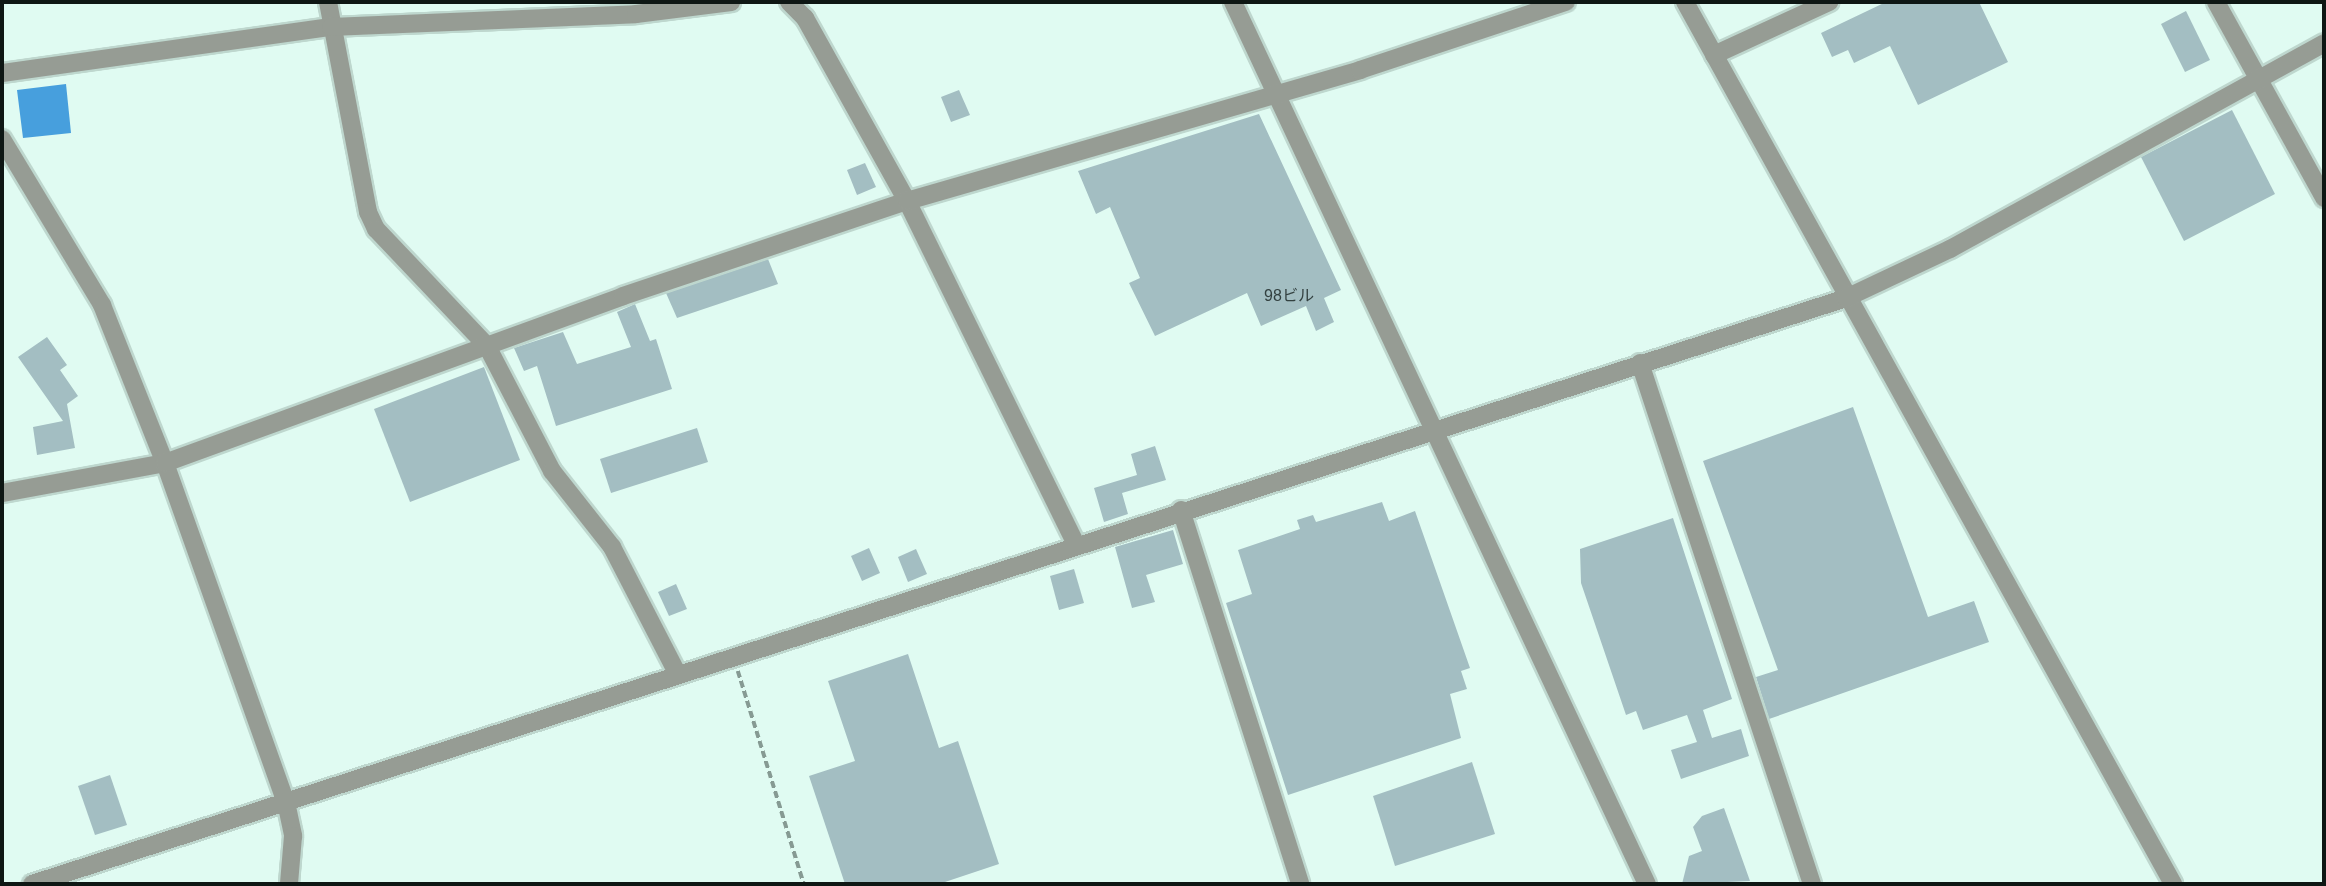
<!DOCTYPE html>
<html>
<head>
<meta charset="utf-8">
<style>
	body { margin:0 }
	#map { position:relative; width:2326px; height:886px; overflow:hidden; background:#e0fbf2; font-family:Helvetica,"Noto Sans JP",sans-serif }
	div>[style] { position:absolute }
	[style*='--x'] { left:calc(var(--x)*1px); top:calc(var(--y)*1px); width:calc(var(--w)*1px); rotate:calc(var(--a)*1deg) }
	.water>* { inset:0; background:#479fdd }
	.building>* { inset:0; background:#a3bec2 }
	.path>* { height:3.5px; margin-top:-1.75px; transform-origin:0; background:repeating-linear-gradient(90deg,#869a93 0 7px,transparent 0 10.5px) }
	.roads { filter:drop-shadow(2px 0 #bed7ce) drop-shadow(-2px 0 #bed7ce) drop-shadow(0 2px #bed7ce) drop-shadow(0 -2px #bed7ce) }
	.minor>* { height:18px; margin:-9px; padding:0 9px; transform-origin:9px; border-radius:9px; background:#969c94 }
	span { translate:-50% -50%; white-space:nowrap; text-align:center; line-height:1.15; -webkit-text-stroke:5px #e0fbf2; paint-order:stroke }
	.number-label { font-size:16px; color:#334140 }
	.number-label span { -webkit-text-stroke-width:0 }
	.frame { position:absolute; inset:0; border:4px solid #0e1714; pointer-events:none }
</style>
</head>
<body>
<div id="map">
	<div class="water">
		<i style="clip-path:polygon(66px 84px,71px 133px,23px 138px,17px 90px)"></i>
	</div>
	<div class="building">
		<i style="clip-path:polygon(1886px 2px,1979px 2px,2008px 62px,1918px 105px,1890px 46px,1854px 63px,1848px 50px,1832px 57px,1821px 33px)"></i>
		<i style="clip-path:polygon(2186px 11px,2210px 60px,2185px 72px,2161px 24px)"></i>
		<i style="clip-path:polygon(959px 90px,970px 115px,951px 122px,941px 97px)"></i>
		<i style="clip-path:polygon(2232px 110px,2275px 194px,2184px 241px,2141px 157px)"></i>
		<i style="clip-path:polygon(1259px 114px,1341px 290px,1324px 298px,1334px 322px,1316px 331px,1306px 306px,1261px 326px,1247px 293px,1155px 336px,1129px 283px,1140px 278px,1110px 207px,1096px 214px,1078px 171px)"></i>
		<i style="clip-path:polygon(865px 163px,876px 187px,857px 195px,847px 170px)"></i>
		<i style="clip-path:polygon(768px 259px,778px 284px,677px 318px,666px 293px)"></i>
		<i style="clip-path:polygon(635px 304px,650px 341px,656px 339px,672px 389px,556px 426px,537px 366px,524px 371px,514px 348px,563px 332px,577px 364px,631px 347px,617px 312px)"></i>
		<i style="clip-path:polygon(47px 337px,67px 365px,60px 370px,78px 396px,67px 404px,75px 448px,37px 455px,33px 427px,63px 421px,18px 357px)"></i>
		<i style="clip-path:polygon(484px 367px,520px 460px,410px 502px,374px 409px)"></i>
		<i style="clip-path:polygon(1853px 407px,1928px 617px,1974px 601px,1989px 642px,1769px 719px,1756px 677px,1778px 670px,1703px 461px)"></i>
		<i style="clip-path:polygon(697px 428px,708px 462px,611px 493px,600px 459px)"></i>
		<i style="clip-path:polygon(1155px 446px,1166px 480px,1122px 493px,1128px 514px,1104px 522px,1094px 488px,1137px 475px,1131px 454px)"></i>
		<i style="clip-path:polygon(1382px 502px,1389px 521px,1415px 511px,1470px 668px,1461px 671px,1467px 689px,1450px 694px,1461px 738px,1288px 795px,1226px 603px,1252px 594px,1238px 550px,1300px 529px,1297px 520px,1313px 515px,1316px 522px)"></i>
		<i style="clip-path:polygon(1673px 518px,1732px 699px,1703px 710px,1712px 738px,1741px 729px,1749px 756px,1681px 779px,1671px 750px,1697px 742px,1687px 715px,1643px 730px,1636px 711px,1626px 715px,1581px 583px,1580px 549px)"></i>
		<i style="clip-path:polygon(1173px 530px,1183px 564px,1146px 575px,1155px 602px,1132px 608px,1115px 547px)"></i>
		<i style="clip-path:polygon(869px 548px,880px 573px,862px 581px,851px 556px)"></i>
		<i style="clip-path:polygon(916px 549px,927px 574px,908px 582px,898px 557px)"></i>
		<i style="clip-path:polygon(1074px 569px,1084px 603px,1059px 610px,1050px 576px)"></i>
		<i style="clip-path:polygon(676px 584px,687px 609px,669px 616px,658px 592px)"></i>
		<i style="clip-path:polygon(908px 654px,939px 748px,958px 741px,999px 864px,939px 884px,845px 884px,809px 776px,855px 761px,828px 681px)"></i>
		<i style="clip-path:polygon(1472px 762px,1495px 834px,1395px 866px,1373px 796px)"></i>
		<i style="clip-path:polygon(110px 775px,127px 825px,95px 835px,78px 786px)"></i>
		<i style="clip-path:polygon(1724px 808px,1750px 881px,1682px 884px,1689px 856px,1702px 851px,1693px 827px,1702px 816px)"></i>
	</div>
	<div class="path">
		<i style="--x:738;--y:671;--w:223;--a:72.8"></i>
	</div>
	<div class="roads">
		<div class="minor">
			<i style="--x:328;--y:2;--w:214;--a:79.2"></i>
			<i style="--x:368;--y:212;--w:19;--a:65"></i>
			<i style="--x:376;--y:229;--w:161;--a:46.5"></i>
			<i style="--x:487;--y:346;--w:141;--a:62.5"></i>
			<i style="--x:552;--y:471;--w:97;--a:51.7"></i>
			<i style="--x:612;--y:547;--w:142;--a:62.7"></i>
			<i style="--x:789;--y:2;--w:23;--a:45"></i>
			<i style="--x:805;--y:18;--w:210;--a:60.9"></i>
			<i style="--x:907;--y:201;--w:382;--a:63.8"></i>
			<i style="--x:1233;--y:2;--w:974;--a:64.86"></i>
			<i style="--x:1685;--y:2;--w:1008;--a:61.04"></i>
			<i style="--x:2216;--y:2;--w:224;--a:61.1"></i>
			<i style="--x:1714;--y:55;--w:127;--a:-24.7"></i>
			<i style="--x:2;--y:73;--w:332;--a:-8"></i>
			<i style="--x:331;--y:27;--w:305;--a:-2.4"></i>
			<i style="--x:636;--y:14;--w:96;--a:-7.2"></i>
			<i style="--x:2;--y:139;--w:194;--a:58.9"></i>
			<i style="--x:102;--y:305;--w:170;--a:68.3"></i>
			<i style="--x:165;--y:463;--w:360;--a:70.4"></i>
			<i style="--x:286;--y:802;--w:35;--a:78"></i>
			<i style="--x:293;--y:836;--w:48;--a:94.8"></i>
			<i style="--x:1640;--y:363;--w:549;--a:71.73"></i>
			<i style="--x:2;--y:493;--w:166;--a:-10.4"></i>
			<i style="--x:165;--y:463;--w:487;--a:-20"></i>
			<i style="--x:623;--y:296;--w:299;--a:-18.5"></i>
			<i style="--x:907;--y:201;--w:472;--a:-16.1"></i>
			<i style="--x:1360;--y:70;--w:217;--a:-18.3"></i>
			<i style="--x:1181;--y:510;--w:392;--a:72.3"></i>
			<i style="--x:32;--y:884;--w:1906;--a:-17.9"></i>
			<i style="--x:1846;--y:298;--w:115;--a:-25.2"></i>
			<i style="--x:1950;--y:249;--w:427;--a:-28.8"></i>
		</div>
	</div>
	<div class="number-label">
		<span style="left:1289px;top:296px">98ビル</span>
	</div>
	<div class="frame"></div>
</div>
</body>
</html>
